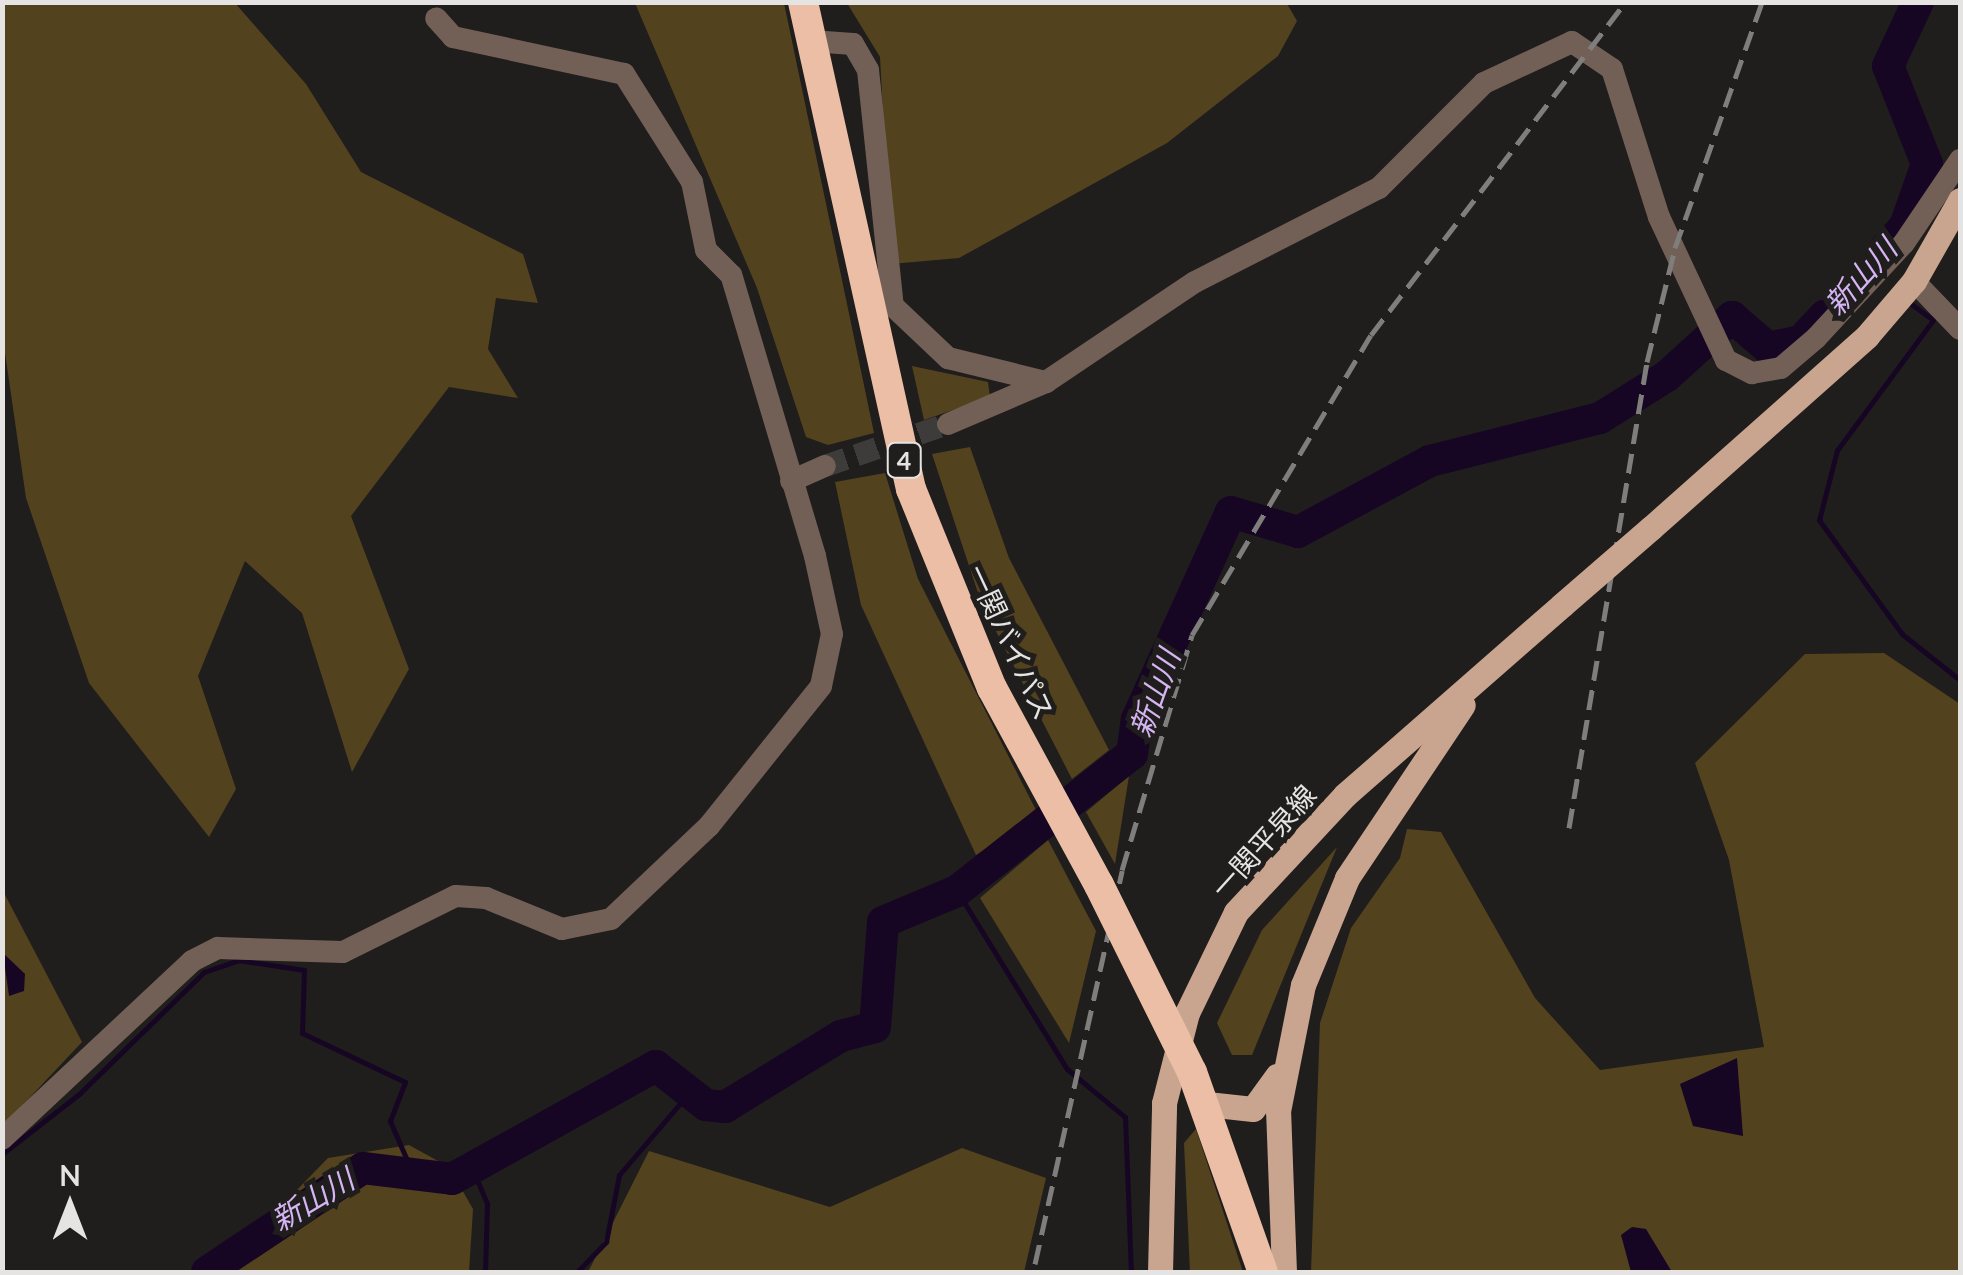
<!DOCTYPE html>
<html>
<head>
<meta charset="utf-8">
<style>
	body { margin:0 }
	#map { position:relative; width:1963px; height:1275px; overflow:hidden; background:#201d1d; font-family:Lato,"Noto Sans JP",sans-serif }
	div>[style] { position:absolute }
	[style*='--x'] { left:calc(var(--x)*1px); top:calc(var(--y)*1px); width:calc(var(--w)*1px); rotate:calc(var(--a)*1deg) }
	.green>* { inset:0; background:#53421e }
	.water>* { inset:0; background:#160623 }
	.stream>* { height:5px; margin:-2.5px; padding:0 2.5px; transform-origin:2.5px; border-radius:2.5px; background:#160623 }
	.river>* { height:32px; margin:-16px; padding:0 16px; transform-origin:16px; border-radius:16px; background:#160623 }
	.minor-tunnel>* { height:22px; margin-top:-11px; transform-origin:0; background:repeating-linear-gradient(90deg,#3e3b3b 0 22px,transparent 0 33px) }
	.minor>* { height:22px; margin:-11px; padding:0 11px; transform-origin:11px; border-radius:11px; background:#726056 }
	.major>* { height:25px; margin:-12.5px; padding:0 12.5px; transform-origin:12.5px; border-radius:12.5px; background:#c9a48f }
	.highway>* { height:30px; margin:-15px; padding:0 15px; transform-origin:15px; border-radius:15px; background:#ebbea5 }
	.rail>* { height:5px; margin-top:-2.5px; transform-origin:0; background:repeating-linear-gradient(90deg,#807d7d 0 20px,transparent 0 30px) }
	.major-bridge>* { height:25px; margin:-12.5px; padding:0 12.5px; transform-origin:12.5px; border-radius:12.5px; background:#c9a48f }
	.highway-bridge>* { height:30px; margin:-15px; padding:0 15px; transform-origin:15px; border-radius:15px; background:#ebbea5 }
	span { translate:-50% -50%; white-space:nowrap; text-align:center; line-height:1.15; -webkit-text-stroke:10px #201d1d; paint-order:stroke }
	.shield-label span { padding:2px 8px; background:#201d1d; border:2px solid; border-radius:8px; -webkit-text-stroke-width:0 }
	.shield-label { font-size:25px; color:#e6e3e3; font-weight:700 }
	.street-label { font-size:28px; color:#e6e3e3 }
	.water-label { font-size:30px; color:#d4b4f3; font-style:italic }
	.frame { position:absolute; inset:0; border:5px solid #e6e3e3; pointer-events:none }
	.north { position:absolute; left:20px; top:1155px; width:100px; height:100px; -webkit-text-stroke:8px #201d1d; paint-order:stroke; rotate:0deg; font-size:28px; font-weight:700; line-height:40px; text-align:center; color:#e6e3e3 }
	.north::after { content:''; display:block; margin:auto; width:35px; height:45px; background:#e6e3e3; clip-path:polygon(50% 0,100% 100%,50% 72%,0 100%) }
</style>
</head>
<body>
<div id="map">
	<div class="green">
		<i style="clip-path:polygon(1286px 2px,1297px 21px,1278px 56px,1167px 143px,959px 258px,891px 264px,880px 57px,847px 3px)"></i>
		<i style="clip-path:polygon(2px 3px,235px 3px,306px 84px,361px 172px,523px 254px,538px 303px,496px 298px,488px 349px,518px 398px,449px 387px,351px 516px,409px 669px,352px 772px,302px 613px,245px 561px,198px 676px,236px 789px,209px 837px,89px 683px,26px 498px,2px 332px)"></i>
		<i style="clip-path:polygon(635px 3px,784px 3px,874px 433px,828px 445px,806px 437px,757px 288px)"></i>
		<i style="clip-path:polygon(912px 366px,988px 382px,990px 397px,924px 420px)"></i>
		<i style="clip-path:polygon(970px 447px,1009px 558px,1109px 750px,1072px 779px,981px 602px,932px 454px)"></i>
		<i style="clip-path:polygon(885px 473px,918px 579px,1039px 816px,976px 855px,861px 605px,835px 482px)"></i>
		<i style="clip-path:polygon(1884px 653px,1960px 704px,1960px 1272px,1311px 1272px,1320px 1023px,1351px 928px,1400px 858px,1407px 829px,1441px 832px,1535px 998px,1600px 1070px,1764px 1047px,1729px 860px,1695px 763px,1805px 654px)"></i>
		<i style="clip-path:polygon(1129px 776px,1115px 864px,1086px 812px)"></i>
		<i style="clip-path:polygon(1048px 840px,1096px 931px,1069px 1043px,980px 898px)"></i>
		<i style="clip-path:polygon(1337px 847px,1252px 1055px,1232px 1055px,1217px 1023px,1262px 930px)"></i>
		<i style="clip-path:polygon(2px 889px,82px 1042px,3px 1126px,2px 1126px)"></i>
		<i style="clip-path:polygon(1196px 1129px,1243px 1272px,1190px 1272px,1184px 1143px)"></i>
		<i style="clip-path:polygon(409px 1145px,449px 1167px,473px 1209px,469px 1272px,217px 1272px,328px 1158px)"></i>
		<i style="clip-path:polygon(962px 1148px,1046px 1178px,1024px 1272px,588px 1272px,649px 1151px,830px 1207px)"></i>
	</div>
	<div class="water">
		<i style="clip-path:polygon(3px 953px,25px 974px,24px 991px,9px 996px)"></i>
		<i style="clip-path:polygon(1737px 1058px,1743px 1136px,1693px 1126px,1680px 1084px)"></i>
		<i style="clip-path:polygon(1632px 1227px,1646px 1229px,1672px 1272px,1631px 1272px,1621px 1235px)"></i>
	</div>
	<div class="stream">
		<i style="--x:1907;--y:301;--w:32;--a:36"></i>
		<i style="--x:1933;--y:320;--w:162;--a:126.4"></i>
		<i style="--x:1837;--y:450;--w:72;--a:104.4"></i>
		<i style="--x:1819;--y:520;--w:141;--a:53.9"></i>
		<i style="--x:1902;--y:634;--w:74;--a:38.4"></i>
		<i style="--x:957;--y:891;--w:209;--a:58.3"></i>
		<i style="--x:1067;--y:1069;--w:75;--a:39.6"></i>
		<i style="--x:1125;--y:1117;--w:155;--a:87.8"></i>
		<i style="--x:2;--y:1154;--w:98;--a:-37.9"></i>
		<i style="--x:79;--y:1094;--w:175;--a:-44.3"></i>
		<i style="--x:204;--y:972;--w:36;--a:-19"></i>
		<i style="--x:238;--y:960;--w:67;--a:8.6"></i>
		<i style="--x:304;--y:970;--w:63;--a:91.8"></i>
		<i style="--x:302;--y:1033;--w:114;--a:25.4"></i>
		<i style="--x:405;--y:1082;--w:42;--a:111"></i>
		<i style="--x:390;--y:1121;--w:58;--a:66.5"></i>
		<i style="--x:472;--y:1168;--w:39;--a:67"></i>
		<i style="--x:487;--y:1204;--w:68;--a:91.7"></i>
		<i style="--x:577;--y:1272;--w:42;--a:-46"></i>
		<i style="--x:606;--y:1242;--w:68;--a:-79"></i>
		<i style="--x:619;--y:1175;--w:106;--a:-49.6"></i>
	</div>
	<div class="river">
		<i style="--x:1881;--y:253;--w:36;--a:-48"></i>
		<i style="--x:1905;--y:226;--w:66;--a:-70.5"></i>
		<i style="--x:1927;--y:164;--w:105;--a:-111.7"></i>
		<i style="--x:1888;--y:66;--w:71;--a:-64.9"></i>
		<i style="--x:207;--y:1272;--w:187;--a:-33.7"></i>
		<i style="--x:363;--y:1168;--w:90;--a:7"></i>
		<i style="--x:452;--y:1179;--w:233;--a:-29"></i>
		<i style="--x:656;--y:1066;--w:63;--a:38"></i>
		<i style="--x:706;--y:1105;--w:19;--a:6"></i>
		<i style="--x:725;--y:1107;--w:136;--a:-31.5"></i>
		<i style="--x:841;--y:1036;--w:35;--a:-15"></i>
		<i style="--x:875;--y:1027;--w:105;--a:-85.6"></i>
		<i style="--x:883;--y:922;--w:80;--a:-22.7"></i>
		<i style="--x:957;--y:891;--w:222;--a:-38.1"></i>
		<i style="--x:1132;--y:754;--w:35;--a:-82"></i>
		<i style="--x:1137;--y:719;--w:227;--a:-65.6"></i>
		<i style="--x:1231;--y:512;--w:70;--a:16.6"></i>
		<i style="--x:1298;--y:532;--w:150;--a:-28.3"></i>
		<i style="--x:1430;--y:461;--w:175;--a:-14.2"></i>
		<i style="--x:1600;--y:418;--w:79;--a:-32.1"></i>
		<i style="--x:1667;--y:376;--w:88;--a:-42.2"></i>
		<i style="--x:1732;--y:317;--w:48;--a:40.7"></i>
		<i style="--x:1768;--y:348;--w:34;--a:-12"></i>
		<i style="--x:1801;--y:341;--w:35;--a:-47"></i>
	</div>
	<div class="minor-tunnel">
		<i style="--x:825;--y:466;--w:130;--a:-18.9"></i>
	</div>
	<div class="minor">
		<i style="--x:811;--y:41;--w:42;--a:4.1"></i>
		<i style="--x:853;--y:44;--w:30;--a:60"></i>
		<i style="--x:868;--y:70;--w:237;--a:84"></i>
		<i style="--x:893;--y:306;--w:76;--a:43.4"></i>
		<i style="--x:948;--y:358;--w:101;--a:13.8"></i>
		<i style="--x:1046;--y:382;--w:179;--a:-33.9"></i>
		<i style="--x:1195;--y:282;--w:207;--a:-27.1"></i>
		<i style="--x:1379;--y:188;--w:148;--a:-45"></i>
		<i style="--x:1484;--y:83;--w:97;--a:-25"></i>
		<i style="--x:1572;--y:42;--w:48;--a:34"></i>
		<i style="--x:1612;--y:69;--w:155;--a:72.4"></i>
		<i style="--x:1659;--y:217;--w:158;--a:64.9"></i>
		<i style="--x:1726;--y:360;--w:29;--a:27"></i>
		<i style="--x:1752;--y:373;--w:29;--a:-10"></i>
		<i style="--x:1781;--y:368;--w:46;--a:-40.6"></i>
		<i style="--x:1816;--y:338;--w:129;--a:-47.2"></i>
		<i style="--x:1904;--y:243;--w:100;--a:-56"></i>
		<i style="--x:1914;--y:281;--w:66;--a:46.2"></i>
		<i style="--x:948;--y:424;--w:107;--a:-23.2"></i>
		<i style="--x:791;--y:481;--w:37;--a:-24"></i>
		<i style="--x:2;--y:1139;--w:260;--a:-43.1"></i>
		<i style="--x:192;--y:961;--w:29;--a:-27"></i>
		<i style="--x:218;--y:948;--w:125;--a:1.8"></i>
		<i style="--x:343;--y:952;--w:126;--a:-26.4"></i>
		<i style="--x:456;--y:896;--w:30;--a:4"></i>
		<i style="--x:486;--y:898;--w:82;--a:22.2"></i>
		<i style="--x:562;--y:929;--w:50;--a:-11.5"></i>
		<i style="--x:611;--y:919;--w:135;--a:-43.5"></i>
		<i style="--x:709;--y:826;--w:179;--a:-51.3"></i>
		<i style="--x:821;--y:686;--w:53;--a:-78.1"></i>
		<i style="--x:832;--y:634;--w:80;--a:-102.3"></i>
		<i style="--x:815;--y:556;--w:293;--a:-106.6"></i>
		<i style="--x:731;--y:275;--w:35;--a:-135"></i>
		<i style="--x:706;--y:250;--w:69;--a:-101.6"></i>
		<i style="--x:692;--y:182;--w:128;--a:-122.2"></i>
		<i style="--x:624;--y:74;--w:175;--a:-167.8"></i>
		<i style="--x:453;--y:37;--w:25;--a:-132"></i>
	</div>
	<div class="major">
		<i style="--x:1651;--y:528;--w:289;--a:-41.6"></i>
		<i style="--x:1867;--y:336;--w:72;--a:-49.5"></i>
		<i style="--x:1914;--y:281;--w:93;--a:-60.4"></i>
		<i style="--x:1207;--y:1104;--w:46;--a:6.2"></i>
		<i style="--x:1253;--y:1109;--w:41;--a:-54"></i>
		<i style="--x:1160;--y:1272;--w:169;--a:-88.6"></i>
		<i style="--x:1164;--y:1103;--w:93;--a:-75.7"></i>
		<i style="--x:1187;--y:1013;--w:112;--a:-64.1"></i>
		<i style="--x:1236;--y:912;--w:160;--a:-47"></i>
		<i style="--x:1345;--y:795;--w:288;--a:-41.2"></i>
		<i style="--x:1284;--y:1272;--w:161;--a:-92.1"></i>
		<i style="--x:1278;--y:1111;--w:128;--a:-78.8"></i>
		<i style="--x:1303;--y:985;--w:116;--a:-67.6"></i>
		<i style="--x:1347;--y:878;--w:208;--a:-56.2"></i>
	</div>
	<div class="highway">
		<i style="--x:803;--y:2;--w:499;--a:77.5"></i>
		<i style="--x:911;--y:489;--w:215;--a:67.9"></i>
		<i style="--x:992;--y:688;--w:224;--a:61.5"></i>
		<i style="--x:1192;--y:1072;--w:212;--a:70.5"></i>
	</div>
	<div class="rail">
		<i style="--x:1569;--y:828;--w:472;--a:-80.5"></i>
		<i style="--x:1647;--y:362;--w:117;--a:-76.2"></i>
		<i style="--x:1675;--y:248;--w:261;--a:-70.5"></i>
		<i style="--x:1035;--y:1264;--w:403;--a:-77.5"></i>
		<i style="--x:1122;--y:870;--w:245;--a:-73.4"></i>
		<i style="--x:1192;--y:635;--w:349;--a:-59.2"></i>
		<i style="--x:1371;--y:335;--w:419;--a:-52.6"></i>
	</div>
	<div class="major-bridge">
		<i style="--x:1562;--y:605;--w:118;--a:-40.9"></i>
	</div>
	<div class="highway-bridge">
		<i style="--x:1099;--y:885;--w:209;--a:63.6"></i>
	</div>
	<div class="shield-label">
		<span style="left:904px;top:460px">4</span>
	</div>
	<div class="street-label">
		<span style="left:1011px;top:642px;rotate:65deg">一関バイパス</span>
		<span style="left:1263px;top:841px;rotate:-48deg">一関平泉線</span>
	</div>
	<div class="water-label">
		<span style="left:1860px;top:276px;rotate:-48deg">新山川</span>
		<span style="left:1154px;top:693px;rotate:-70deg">新山川</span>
		<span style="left:312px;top:1199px;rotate:-31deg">新山川</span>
	</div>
	<div class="frame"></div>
	<div class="north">N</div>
</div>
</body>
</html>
